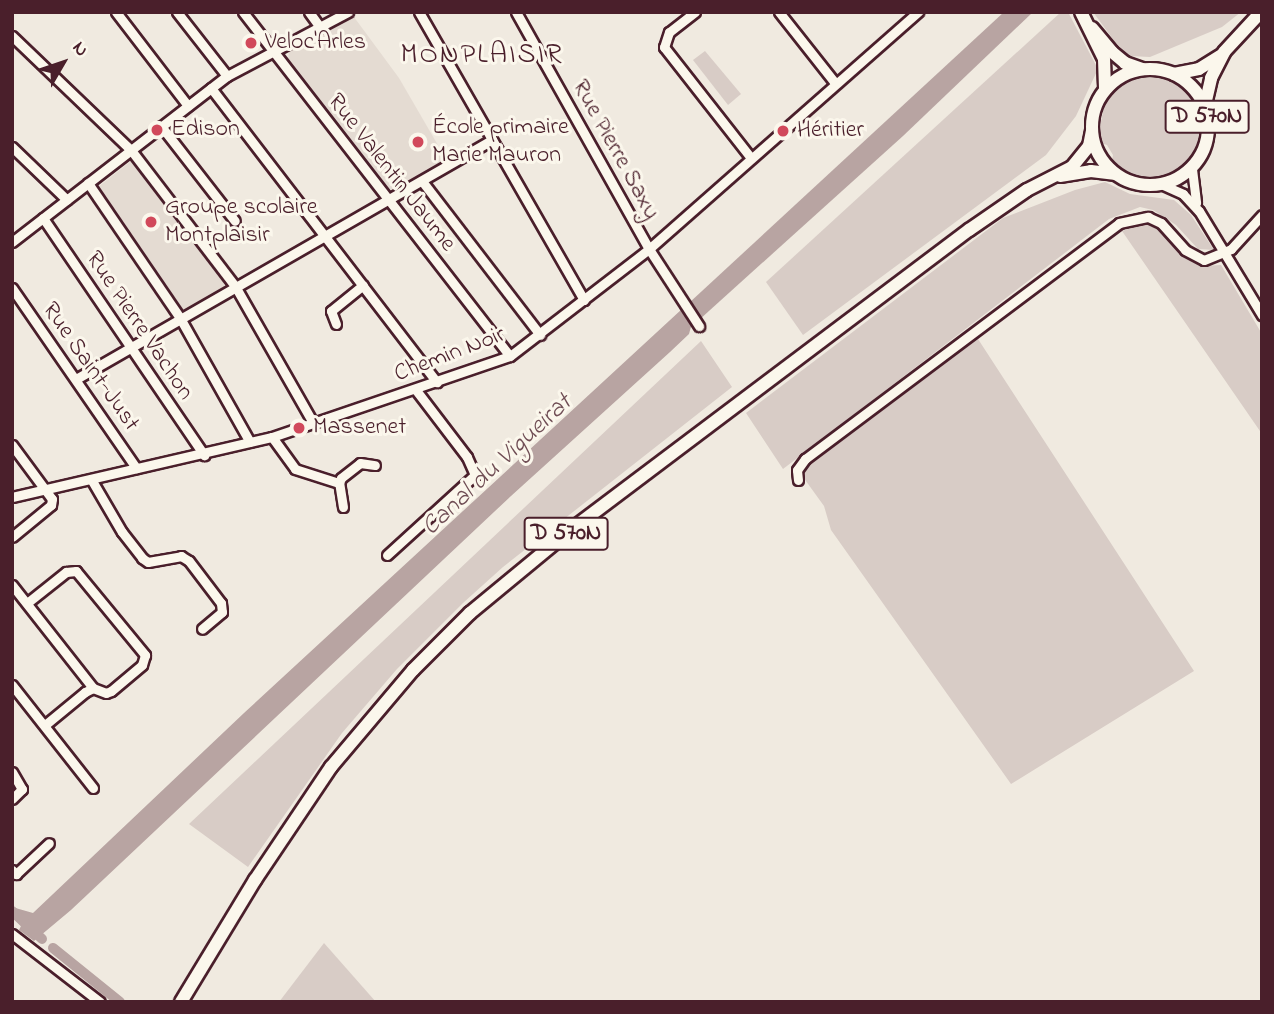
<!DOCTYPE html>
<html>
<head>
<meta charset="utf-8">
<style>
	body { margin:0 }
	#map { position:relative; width:1274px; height:1014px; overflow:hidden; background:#f0eae0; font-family:"Indie Flower",sans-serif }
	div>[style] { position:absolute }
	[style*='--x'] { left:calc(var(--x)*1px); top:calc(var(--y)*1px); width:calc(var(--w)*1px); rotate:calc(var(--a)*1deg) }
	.built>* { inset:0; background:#e4dbd2 }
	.green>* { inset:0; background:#d8ccc6 }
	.water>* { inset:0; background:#b8a4a2 }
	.canal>* { height:10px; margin:-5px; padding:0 5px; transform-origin:5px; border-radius:5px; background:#b8a4a2 }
	.roads { filter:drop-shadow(2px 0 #4a1f2b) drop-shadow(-2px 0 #4a1f2b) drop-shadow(0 2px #4a1f2b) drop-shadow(0 -2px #4a1f2b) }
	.minor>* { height:9px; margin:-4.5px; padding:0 4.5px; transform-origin:4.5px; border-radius:4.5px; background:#fbf7ec }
	.major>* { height:12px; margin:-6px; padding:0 6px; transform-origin:6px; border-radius:6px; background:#fbf7ec }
	.major>.ring { margin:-6px; padding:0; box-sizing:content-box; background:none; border:12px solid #fbf7ec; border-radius:50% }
	.dots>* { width:19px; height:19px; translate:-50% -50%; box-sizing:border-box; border:4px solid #fbf7ec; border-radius:50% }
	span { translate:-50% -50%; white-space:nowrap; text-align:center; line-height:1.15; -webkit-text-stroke:6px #fbf7ec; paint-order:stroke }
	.shield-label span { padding:2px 5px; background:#fbf7ec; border:2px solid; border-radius:5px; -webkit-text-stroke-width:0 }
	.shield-label { font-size:23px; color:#4a1f2b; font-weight:700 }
	.poi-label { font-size:24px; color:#4a1f2b }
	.left { translate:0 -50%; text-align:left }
	.street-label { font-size:24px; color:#4a1f2b }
	.water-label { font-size:26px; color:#704e55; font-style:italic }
	.quarter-label { font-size:28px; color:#4a1f2b; letter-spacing:2px }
	.frame { position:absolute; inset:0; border:14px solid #4a1f2b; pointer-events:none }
	.north { position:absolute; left:28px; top:28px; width:70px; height:70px; -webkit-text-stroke:5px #fbf7ec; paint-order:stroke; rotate:51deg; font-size:19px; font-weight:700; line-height:28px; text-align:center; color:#4a1f2b }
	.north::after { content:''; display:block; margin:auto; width:24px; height:32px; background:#4a1f2b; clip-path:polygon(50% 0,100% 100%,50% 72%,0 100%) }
</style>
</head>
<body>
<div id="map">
	<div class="built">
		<i style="clip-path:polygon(354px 17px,399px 78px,446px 159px,395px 189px,388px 189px,288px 60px,289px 52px)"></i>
		<i style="clip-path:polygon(131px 161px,224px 279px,224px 288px,181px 311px,98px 187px)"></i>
	</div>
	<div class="green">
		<i style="clip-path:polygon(1061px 12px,1068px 12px,1098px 69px,1076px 116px,1046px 155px,803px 335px,766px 282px)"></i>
		<i style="clip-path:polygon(1093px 12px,1241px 12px,1222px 27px,1150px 57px,1130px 56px,1115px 42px)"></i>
		<i style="clip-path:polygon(705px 51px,741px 94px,728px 105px,693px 60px)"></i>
		<i style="clip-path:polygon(1146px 75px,1163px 76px,1178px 83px,1191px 95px,1199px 110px,1202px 126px,1199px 143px,1191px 158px,1179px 170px,1163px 176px,1146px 178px,1121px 169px,1112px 161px,1113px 155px,1107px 145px,1101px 143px,1099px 131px,1105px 102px,1115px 88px,1129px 79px)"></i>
		<i style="clip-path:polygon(1105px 182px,1130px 194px,1174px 200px,1191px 215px,1214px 250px,1198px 249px,1176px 225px,1153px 210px,1140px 207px,1109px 219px,783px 469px,746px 413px,1003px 218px,1075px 190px)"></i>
		<i style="clip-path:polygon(1147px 223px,1164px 234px,1189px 260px,1202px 266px,1221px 265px,1262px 334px,1262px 434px,1122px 231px)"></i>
		<i style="clip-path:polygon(978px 339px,1194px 671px,1011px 784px,831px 530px,824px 506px,803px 477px,807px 467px)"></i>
		<i style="clip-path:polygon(701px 341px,732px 387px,503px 567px,463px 603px,397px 669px,342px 733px,248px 867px,189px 824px)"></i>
		<i style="clip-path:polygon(324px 943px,376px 1002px,279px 1002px)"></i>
	</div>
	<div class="water">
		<i style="clip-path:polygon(1004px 12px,1033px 12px,903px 136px,699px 320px,689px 303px)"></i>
		<i style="clip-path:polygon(682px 309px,692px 323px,689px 334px,670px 352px,511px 496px,71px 910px,34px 941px,19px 930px,21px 926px,12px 916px,12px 907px,33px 913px,244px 713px)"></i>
	</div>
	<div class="canal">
		<i style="--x:12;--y:911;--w:41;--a:43"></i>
		<i style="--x:53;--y:948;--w:86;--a:38.9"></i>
	</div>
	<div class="roads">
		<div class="minor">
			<i style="--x:116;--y:12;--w:118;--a:52.5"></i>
			<i style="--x:177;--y:12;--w:81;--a:52"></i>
			<i style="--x:243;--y:12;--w:435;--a:52.2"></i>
			<i style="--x:309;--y:12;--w:19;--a:54"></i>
			<i style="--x:419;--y:12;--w:332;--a:60.2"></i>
			<i style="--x:516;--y:12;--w:272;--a:60.7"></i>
			<i style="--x:649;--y:249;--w:92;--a:57"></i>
			<i style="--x:695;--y:12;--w:33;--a:142"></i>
			<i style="--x:669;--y:32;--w:16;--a:108"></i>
			<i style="--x:664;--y:47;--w:141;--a:51.9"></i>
			<i style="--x:779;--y:12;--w:90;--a:51.7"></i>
			<i style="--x:12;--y:36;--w:165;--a:43.8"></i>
			<i style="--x:131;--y:150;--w:171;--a:52.6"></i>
			<i style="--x:235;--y:286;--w:158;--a:60.3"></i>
			<i style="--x:211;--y:88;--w:371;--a:52.5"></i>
			<i style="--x:161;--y:126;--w:120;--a:52.1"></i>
			<i style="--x:12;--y:147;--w:76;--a:43.9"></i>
			<i style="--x:1192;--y:169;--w:34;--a:83"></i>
			<i style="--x:422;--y:181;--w:194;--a:52.5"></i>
			<i style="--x:88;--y:183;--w:163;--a:55.7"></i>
			<i style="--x:180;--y:318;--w:142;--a:60.6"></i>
			<i style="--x:1163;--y:185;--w:22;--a:24"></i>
			<i style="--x:1183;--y:194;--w:23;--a:47"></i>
			<i style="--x:1199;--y:211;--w:122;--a:58.8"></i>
			<i style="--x:43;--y:218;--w:287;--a:55.8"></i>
			<i style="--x:12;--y:242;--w:272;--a:-37.7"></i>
			<i style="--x:227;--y:76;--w:137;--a:-27.9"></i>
			<i style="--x:12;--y:288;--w:219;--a:55.4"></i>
			<i style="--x:336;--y:324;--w:14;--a:-111"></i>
			<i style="--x:331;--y:311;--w:41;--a:-39.1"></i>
			<i style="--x:76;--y:379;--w:480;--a:-29.9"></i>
			<i style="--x:272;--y:437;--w:39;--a:54"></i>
			<i style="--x:295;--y:469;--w:46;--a:17.7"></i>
			<i style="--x:12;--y:445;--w:67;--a:53.5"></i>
			<i style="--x:52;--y:499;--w:6;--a:99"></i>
			<i style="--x:51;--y:505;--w:50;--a:140.6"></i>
			<i style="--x:91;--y:479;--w:61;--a:59.7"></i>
			<i style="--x:122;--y:532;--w:33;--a:52"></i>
			<i style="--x:142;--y:558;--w:7;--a:34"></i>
			<i style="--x:148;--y:562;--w:34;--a:-10"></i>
			<i style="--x:181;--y:556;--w:9;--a:32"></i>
			<i style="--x:189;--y:561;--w:53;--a:52.7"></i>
			<i style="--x:221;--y:603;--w:9;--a:84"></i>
			<i style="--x:222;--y:612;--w:26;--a:140"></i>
			<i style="--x:798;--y:480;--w:10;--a:-96"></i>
			<i style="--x:797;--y:470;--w:14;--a:-54"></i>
			<i style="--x:805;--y:459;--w:393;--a:-36.9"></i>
			<i style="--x:1119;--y:223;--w:30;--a:-12"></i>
			<i style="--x:1148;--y:217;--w:14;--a:25"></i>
			<i style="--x:1161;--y:223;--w:36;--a:48"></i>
			<i style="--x:1185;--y:250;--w:21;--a:28"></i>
			<i style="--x:1204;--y:260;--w:29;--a:-22"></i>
			<i style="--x:1231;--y:249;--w:46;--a:-47.6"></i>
			<i style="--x:12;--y:497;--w:267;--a:-13"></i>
			<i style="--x:272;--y:437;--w:251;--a:-18.8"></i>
			<i style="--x:510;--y:356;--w:175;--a:-37.6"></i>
			<i style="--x:649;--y:249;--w:359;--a:-41.4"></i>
			<i style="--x:343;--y:507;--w:24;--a:-99"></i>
			<i style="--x:339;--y:483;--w:5;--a:-68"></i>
			<i style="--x:341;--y:478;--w:24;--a:-38"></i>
			<i style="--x:360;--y:463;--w:15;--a:8"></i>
			<i style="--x:387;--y:555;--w:119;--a:-42.3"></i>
			<i style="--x:475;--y:475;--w:20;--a:-114"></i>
			<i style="--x:467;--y:457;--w:84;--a:-127.3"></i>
			<i style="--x:12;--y:585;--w:131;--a:51.8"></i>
			<i style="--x:27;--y:603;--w:50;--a:-38.5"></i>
			<i style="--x:66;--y:572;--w:10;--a:-6"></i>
			<i style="--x:76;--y:571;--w:109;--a:50.6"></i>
			<i style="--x:145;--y:655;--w:10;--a:107"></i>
			<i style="--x:142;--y:665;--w:40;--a:140"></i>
			<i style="--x:111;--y:691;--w:5;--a:158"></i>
			<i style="--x:106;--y:693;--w:14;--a:-159"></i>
			<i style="--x:93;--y:688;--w:9;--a:153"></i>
			<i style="--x:85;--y:692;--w:52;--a:140.5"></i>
			<i style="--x:12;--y:685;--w:131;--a:51.8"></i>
			<i style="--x:12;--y:772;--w:20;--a:60"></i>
			<i style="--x:22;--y:789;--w:14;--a:135"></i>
			<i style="--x:12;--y:870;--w:6;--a:45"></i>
			<i style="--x:16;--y:874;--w:45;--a:-43.2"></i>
			<i style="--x:12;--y:934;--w:111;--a:37.7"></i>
		</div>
		<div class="major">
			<i style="--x:1081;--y:12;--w:52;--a:63.9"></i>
			<i style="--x:1104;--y:59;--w:31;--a:88"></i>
			<i style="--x:1092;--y:28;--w:31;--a:50"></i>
			<i style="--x:1112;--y:52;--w:17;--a:40"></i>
			<i style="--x:1125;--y:63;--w:18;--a:19"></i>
			<i class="ring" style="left:1092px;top:69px;width:104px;height:104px"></i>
			<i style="--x:1174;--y:74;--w:25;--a:-11"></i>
			<i style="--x:1199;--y:69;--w:26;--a:-32"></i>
			<i style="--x:1205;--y:105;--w:28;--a:-77"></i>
			<i style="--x:1211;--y:78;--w:29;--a:-63"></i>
			<i style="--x:1224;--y:52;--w:54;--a:-47.2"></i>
			<i style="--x:1060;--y:176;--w:31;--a:-9"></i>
			<i style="--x:1091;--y:171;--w:23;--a:7"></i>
			<i style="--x:181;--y:1002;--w:143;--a:-58.8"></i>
			<i style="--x:255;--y:880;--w:136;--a:-56.1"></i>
			<i style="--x:331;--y:767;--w:127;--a:-49.8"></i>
			<i style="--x:413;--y:670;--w:81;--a:-45"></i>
			<i style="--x:470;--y:613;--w:132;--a:-39.5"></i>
			<i style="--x:572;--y:529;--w:497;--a:-37"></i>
			<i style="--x:969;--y:230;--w:70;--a:-34.6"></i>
			<i style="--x:1027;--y:190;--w:51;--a:-27.1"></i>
			<i style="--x:1072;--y:167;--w:27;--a:-51"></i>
			<i style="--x:1089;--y:146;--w:16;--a:-79"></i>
		</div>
	</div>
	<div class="dots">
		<i style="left:251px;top:43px;background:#d1495b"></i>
		<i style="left:157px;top:130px;background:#d1495b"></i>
		<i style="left:783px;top:131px;background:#d1495b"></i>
		<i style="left:418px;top:142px;background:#d1495b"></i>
		<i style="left:151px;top:222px;background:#d1495b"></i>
		<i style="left:299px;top:428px;background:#d1495b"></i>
	</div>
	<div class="shield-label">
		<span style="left:1207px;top:117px">D 570N</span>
		<span style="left:566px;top:534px">D 570N</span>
	</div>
	<div class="poi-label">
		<span class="left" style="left:265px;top:43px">Veloc'Arles</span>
		<span class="left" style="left:432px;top:142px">École primaire<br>Marie Mauron</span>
		<span class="left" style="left:171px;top:130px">Edison</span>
		<span class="left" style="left:797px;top:131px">Héritier</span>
		<span class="left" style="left:165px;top:222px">Groupe scolaire<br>Montplaisir</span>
		<span class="left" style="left:313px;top:428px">Massenet</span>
	</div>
	<div class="street-label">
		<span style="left:615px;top:150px;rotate:61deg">Rue Pierre Saxy</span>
		<span style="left:391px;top:173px;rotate:52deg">Rue Valentin Jaume</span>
		<span style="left:139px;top:326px;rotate:56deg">Rue Pierre Vachon</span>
		<span style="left:450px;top:355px;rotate:-21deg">Chemin Noir</span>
		<span style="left:90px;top:367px;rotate:55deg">Rue Saint-Just</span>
	</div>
	<div class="water-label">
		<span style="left:498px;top:466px;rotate:-43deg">Canal du Vigueirat</span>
	</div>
	<div class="quarter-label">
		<span style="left:482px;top:56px">MONPLAISIR</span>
	</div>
	<div class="frame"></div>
	<div class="north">N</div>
</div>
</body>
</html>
